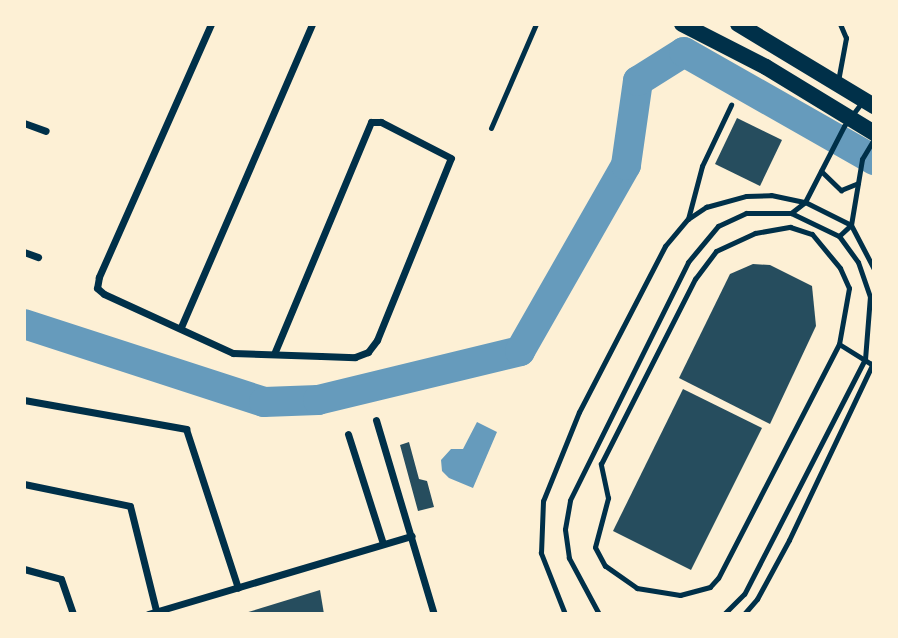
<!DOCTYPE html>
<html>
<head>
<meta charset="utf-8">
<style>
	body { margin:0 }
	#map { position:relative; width:898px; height:638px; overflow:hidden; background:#fdf0d5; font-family:Commissioner,sans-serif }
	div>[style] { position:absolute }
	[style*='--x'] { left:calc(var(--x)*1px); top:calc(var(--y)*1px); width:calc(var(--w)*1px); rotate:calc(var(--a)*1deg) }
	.water>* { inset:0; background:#669bbc }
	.river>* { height:30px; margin:-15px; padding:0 15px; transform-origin:15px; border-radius:15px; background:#669bbc }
	.building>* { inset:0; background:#264d5e }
	.service>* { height:5px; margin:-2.5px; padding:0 2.5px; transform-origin:2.5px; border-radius:2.5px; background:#003049 }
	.minor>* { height:7px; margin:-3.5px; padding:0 3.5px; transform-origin:3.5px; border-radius:3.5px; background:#003049 }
	.trunk>* { height:16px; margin:-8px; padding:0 8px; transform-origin:8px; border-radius:8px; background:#003049 }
	span { translate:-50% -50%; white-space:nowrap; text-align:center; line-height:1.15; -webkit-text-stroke:5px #fdf0d5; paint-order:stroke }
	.frame { position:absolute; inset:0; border:26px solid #fdf0d5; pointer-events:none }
</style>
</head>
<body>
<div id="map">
	<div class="water">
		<i style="clip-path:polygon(477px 422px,497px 432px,473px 488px,449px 478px,442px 471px,441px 460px,451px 449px,463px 449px)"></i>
	</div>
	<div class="river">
		<i style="--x:24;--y:324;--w:252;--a:18"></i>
		<i style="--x:264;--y:402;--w:54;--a:-2.1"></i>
		<i style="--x:318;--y:400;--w:208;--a:-13.6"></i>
		<i style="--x:520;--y:351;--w:214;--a:-60.3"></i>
		<i style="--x:626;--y:165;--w:85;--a:-81.9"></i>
		<i style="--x:638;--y:81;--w:54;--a:-32.2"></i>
		<i style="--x:684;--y:52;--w:219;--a:29.6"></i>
	</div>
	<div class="building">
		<i style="clip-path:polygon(737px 118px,782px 140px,760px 186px,715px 164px)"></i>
		<i style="clip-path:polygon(753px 264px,770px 265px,812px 286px,816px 326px,770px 424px,679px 378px,730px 274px)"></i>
		<i style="clip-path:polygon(683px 389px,762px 428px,691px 570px,613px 531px)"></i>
		<i style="clip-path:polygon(409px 442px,419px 479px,427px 481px,434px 507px,418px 511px,400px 445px)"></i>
		<i style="clip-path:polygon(320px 590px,324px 614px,245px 614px,245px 613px)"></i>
	</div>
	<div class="service">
		<i style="--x:838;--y:81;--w:44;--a:-79.5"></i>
		<i style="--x:846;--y:38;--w:15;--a:-113"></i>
		<i style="--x:491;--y:128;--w:113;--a:-66.6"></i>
		<i style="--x:821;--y:171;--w:28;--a:44"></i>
		<i style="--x:841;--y:190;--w:18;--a:-22"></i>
		<i style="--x:791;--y:213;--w:18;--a:-38"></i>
		<i style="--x:805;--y:202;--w:85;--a:-62.8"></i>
		<i style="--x:844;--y:126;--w:30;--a:-53"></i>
		<i style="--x:688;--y:219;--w:55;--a:-75.2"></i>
		<i style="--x:702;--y:166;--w:68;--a:-64.6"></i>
		<i style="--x:790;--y:227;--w:23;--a:18"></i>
		<i style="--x:812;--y:234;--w:44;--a:50.5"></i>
		<i style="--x:840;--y:268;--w:22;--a:66"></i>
		<i style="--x:849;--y:288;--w:57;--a:100.1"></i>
		<i style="--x:839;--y:344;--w:263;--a:117.3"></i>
		<i style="--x:718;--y:578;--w:12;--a:132"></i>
		<i style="--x:710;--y:587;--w:31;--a:165"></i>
		<i style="--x:680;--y:595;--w:44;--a:-170.8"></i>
		<i style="--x:637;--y:588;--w:39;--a:-145"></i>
		<i style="--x:605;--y:566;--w:21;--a:-118"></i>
		<i style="--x:595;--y:547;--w:51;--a:-75.1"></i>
		<i style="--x:608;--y:498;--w:35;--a:-102"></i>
		<i style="--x:601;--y:464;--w:208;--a:-63.1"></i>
		<i style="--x:695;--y:279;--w:35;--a:-53"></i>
		<i style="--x:716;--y:251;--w:43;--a:-24.8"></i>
		<i style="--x:755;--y:233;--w:36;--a:-10"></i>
		<i style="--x:839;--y:236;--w:16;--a:-43"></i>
		<i style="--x:851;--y:225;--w:67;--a:-80.5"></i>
		<i style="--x:862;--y:159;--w:23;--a:-59"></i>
		<i style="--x:839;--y:344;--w:40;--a:32"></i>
		<i style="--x:565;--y:614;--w:66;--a:-111.5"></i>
		<i style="--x:541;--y:553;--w:52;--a:-87.8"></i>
		<i style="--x:543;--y:501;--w:96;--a:-68"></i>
		<i style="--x:579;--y:412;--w:187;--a:-62.6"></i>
		<i style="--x:665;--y:246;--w:35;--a:-50"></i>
		<i style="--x:688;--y:219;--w:22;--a:-34"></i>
		<i style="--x:706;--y:207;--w:41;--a:-15.4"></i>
		<i style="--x:746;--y:196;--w:25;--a:-2"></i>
		<i style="--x:771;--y:195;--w:35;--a:12"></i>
		<i style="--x:805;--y:202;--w:51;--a:26.6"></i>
		<i style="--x:851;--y:225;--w:50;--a:62.4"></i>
		<i style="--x:599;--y:614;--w:64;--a:-118.2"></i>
		<i style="--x:569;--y:558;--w:29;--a:-98"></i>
		<i style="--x:565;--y:529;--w:29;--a:-80"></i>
		<i style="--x:570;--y:500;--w:266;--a:-63.6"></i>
		<i style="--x:688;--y:262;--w:47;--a:-50.2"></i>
		<i style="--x:718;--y:226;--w:31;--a:-25"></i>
		<i style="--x:746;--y:213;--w:45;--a:0"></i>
		<i style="--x:791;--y:213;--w:53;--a:25.6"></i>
		<i style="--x:839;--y:236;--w:32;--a:54"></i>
		<i style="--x:858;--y:262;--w:36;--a:71"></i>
		<i style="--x:870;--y:296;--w:63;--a:94.5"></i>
		<i style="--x:865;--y:359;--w:264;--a:117.2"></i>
		<i style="--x:744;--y:594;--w:28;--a:135"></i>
		<i style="--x:744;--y:614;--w:20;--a:-49"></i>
		<i style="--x:757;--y:599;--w:67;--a:-61.5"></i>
		<i style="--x:789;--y:540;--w:198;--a:-64.6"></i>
	</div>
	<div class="minor">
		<i style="--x:211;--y:24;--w:277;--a:113.9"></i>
		<i style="--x:99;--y:277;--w:11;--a:100"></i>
		<i style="--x:97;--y:288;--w:9;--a:41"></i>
		<i style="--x:104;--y:294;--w:142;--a:24.6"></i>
		<i style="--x:233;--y:353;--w:88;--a:2"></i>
		<i style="--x:321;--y:356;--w:34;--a:2"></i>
		<i style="--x:355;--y:357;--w:14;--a:-21"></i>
		<i style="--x:368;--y:352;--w:15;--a:-53"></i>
		<i style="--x:377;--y:340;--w:196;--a:-67.9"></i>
		<i style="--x:451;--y:158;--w:79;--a:-152.8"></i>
		<i style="--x:381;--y:122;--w:10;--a:180"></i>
		<i style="--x:371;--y:122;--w:251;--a:112.7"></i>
		<i style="--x:24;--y:123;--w:23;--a:20"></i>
		<i style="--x:24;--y:252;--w:15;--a:20"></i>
		<i style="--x:181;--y:327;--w:330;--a:-66.6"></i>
		<i style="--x:24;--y:400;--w:165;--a:10.1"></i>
		<i style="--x:186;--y:429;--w:167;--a:71.9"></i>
		<i style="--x:376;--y:420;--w:202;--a:73.4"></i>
		<i style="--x:348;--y:434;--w:115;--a:72.3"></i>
		<i style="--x:24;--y:484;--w:108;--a:11.7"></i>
		<i style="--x:130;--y:506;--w:107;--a:76"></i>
		<i style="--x:24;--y:569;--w:38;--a:15"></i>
		<i style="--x:61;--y:579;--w:37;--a:71"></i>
		<i style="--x:148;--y:614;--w:275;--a:-16.5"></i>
	</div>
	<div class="trunk">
		<i style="--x:682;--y:24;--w:94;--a:27.1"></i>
		<i style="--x:766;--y:67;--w:127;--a:31.4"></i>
		<i style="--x:738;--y:24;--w:159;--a:31.1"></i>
	</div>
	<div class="frame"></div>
</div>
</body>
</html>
